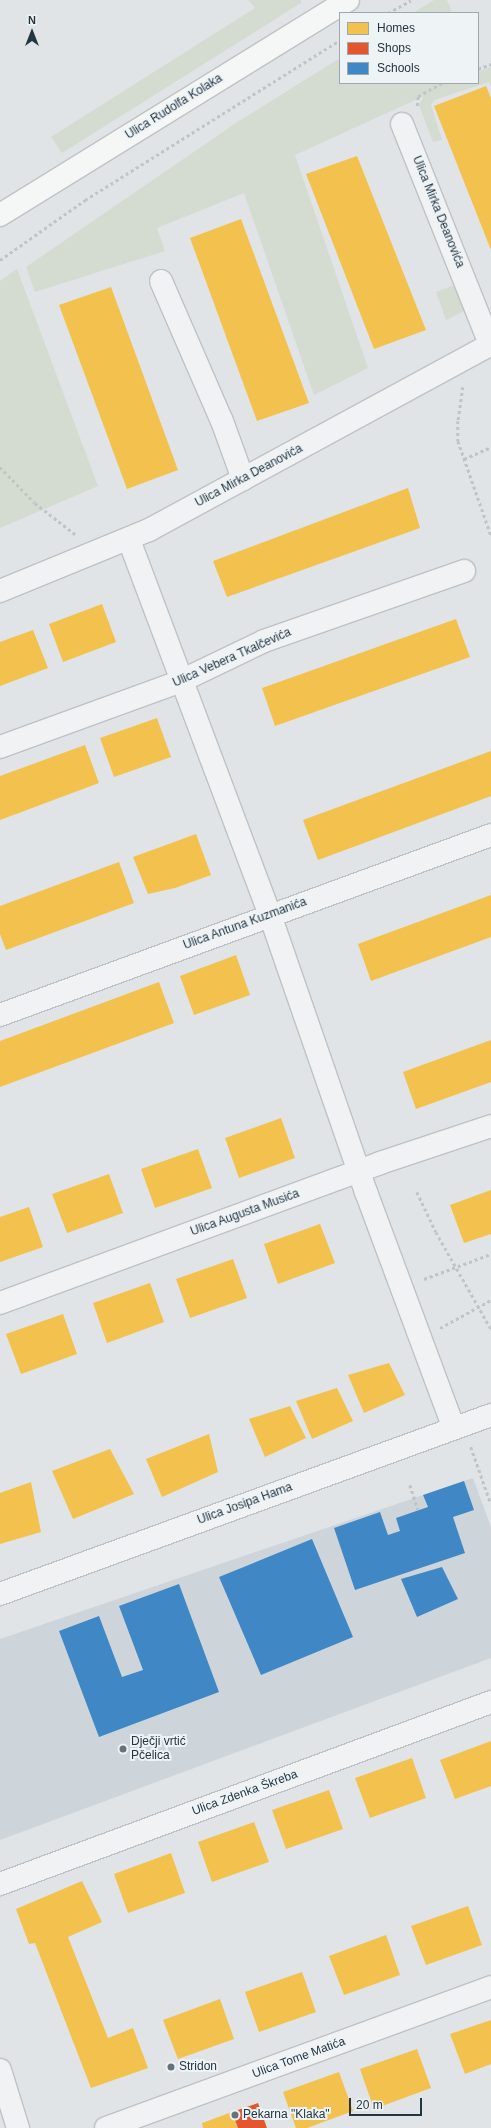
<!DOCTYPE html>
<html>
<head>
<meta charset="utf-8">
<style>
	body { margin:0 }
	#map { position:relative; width:491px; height:2128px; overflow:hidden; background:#e1e4e6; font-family:Arial,sans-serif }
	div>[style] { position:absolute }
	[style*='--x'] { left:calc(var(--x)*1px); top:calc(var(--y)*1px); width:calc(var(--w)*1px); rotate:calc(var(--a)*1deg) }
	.built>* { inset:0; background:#ced5da }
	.green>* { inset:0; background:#d4dbd1 }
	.homes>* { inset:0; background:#f2c14e }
	.shops>* { inset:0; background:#e4572e }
	.schools>* { inset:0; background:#3f88c5 }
	.path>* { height:2.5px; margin-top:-1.25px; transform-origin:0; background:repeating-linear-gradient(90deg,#bfc4c6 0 3px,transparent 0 6px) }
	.roads { filter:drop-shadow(1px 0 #bfc2c4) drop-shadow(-1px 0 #bfc2c4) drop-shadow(0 1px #bfc2c4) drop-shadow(0 -1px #bfc2c4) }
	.minor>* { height:22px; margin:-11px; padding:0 11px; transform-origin:11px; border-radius:11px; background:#f0f2f3 }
	.major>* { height:22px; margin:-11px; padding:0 11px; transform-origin:11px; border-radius:11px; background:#f5f6f6 }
	.dots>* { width:11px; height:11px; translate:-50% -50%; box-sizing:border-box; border:2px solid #eef3f6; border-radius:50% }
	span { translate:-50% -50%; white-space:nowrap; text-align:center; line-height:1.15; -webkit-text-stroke:4px #eef3f6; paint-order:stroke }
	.street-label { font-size:12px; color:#263641 }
	.poi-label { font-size:12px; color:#263641 }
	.left { translate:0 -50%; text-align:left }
	.legend { position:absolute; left:339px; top:12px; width:140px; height:72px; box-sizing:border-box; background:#eef3f6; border:1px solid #9ea7ae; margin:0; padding:5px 7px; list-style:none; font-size:12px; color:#263641 }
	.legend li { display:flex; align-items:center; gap:8px; height:20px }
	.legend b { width:20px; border:1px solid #9ea7ae }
	.north { position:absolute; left:12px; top:12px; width:40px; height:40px; -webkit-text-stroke:3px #eef3f6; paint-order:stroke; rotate:0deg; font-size:11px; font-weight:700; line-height:16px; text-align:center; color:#263641 }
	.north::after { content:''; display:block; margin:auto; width:14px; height:18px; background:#263641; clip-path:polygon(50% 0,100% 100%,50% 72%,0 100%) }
	.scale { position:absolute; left:349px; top:2098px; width:73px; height:18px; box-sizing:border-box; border:2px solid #263641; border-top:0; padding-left:5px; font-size:12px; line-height:14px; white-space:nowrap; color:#263641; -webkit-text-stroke:3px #eef3f6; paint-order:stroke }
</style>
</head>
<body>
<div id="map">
	<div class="built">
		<i style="clip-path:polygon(473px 1478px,491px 1527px,491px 1658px,0 1840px,0 1639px)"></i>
	</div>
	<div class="green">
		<i style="clip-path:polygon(248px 0,301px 0,301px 3px,62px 153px,51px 137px,255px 8px)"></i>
		<i style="clip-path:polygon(434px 0,447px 0,452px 13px,413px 13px)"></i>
		<i style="clip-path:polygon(340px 58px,340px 83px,478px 83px,478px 72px,491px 67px,491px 87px,489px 82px,434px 100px,431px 105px,442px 140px,433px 142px,419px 105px,424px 96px,295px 155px,368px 368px,314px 395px,244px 193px,157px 228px,165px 251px,35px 292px,26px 267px,236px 123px)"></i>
		<i style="clip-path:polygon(17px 269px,98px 486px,0 528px,0 281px)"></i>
		<i style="clip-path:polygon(455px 285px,466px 310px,446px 320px,436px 292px)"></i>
	</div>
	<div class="homes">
		<i style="clip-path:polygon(486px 86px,491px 98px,491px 250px,434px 106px)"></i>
		<i style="clip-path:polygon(357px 156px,426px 330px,374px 349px,306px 174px)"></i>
		<i style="clip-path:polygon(241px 219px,309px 403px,257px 421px,190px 238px)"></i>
		<i style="clip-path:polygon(111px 287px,178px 470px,127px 489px,59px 305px)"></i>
		<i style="clip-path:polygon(408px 488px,420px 528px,227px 597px,213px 561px)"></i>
		<i style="clip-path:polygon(102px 604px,116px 642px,63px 662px,49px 624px)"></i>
		<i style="clip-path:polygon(456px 619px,470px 657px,275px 726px,262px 688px)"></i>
		<i style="clip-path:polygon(33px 630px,48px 668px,0 686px,0 642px)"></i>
		<i style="clip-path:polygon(157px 718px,171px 757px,114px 777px,100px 738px)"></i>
		<i style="clip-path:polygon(85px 745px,99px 783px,0 820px,0 776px)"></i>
		<i style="clip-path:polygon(491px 751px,491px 796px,318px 860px,303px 820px)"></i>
		<i style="clip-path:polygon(196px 834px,211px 875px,175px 888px,148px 894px,133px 857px)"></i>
		<i style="clip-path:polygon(119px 862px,134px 903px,6px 950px,0 934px,0 906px)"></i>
		<i style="clip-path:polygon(491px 895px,491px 937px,371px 981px,358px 944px)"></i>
		<i style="clip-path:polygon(236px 955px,250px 995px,194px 1015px,180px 976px)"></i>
		<i style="clip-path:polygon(159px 982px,174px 1023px,0 1087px,0 1041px)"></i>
		<i style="clip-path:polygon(491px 1040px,491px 1082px,416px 1109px,403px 1072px)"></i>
		<i style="clip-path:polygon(281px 1118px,295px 1158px,239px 1178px,225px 1138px)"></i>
		<i style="clip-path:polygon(198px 1149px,212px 1188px,155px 1208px,141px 1169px)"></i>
		<i style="clip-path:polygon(109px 1174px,123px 1213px,67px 1233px,52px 1194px)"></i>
		<i style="clip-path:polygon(491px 1190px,491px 1234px,464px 1243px,450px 1205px)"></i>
		<i style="clip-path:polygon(29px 1207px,43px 1247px,0 1262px,0 1217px)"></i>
		<i style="clip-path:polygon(320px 1224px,335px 1263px,278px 1284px,264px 1244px)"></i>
		<i style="clip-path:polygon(233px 1259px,247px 1298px,190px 1318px,176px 1279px)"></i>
		<i style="clip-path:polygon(150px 1283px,164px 1322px,107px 1343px,93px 1303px)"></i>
		<i style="clip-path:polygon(63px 1314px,77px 1354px,21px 1374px,6px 1334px)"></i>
		<i style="clip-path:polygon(389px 1363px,405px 1395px,364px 1413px,348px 1375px)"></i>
		<i style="clip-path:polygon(337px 1388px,353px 1421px,312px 1439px,296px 1401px)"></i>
		<i style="clip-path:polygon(290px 1406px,306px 1438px,265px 1457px,249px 1419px)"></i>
		<i style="clip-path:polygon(209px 1434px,218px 1472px,162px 1497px,146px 1459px)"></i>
		<i style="clip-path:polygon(110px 1449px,134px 1494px,73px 1519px,52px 1471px)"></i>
		<i style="clip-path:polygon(31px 1482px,41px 1532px,0 1544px,0 1493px)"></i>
		<i style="clip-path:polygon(491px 1741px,491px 1786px,455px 1799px,440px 1760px)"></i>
		<i style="clip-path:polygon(412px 1758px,426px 1798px,370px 1818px,355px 1778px)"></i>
		<i style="clip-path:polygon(329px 1790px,343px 1829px,286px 1849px,272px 1810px)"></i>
		<i style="clip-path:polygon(254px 1822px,269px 1862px,212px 1882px,198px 1842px)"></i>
		<i style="clip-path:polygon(171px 1853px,185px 1893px,128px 1913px,114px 1874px)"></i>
		<i style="clip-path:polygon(82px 1881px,102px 1922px,68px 1937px,108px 2038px,133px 2028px,148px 2068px,91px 2088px,35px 1943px,29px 1944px,16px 1909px)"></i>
		<i style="clip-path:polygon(468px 1906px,482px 1945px,426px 1965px,411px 1926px)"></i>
		<i style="clip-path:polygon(386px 1935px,400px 1975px,344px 1995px,329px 1956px)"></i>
		<i style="clip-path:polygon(302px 1972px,316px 2012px,259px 2032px,245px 1992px)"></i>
		<i style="clip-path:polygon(220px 1999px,234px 2039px,178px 2059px,163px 2020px)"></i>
		<i style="clip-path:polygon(491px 2020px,491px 2064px,465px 2074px,450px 2034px)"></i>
		<i style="clip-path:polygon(417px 2049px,431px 2088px,374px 2109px,360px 2069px)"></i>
		<i style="clip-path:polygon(339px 2072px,353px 2111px,307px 2128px,296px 2128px,283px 2092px)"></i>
		<i style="clip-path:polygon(232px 2112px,238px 2128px,203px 2128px,202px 2123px)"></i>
	</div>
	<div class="shops">
		<i style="clip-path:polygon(258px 2103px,267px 2128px,238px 2128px,232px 2112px)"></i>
	</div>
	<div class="schools">
		<i style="clip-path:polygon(464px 1481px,474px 1510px,453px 1517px,465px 1553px,355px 1590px,334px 1528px,380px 1512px,388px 1535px,400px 1531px,396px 1518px,428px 1507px,423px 1495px)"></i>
		<i style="clip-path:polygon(312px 1539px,353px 1637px,261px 1675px,219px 1577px)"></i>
		<i style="clip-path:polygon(442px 1567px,458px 1599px,417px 1617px,401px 1579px)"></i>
		<i style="clip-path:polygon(179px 1584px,219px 1692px,99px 1737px,59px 1631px,99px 1616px,122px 1677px,143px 1670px,119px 1606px)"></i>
	</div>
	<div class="path">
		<i style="--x:388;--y:13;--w:26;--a:-29"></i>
		<i style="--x:478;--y:69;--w:14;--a:-21"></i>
		<i style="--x:417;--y:106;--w:10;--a:-84"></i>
		<i style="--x:418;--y:96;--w:27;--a:-28"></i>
		<i style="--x:0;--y:260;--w:104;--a:-35.2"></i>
		<i style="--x:85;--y:200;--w:301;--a:-32.1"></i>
		<i style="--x:463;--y:387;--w:34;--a:98"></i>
		<i style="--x:458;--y:421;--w:20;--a:90"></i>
		<i style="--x:458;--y:441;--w:100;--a:70.7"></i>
		<i style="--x:464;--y:459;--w:30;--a:-24"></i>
		<i style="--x:0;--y:467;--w:50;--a:45.8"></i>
		<i style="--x:35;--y:503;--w:51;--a:37.8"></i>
		<i style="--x:417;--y:1192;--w:44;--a:64.6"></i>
		<i style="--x:436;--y:1232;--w:112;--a:60.4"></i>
		<i style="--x:424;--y:1279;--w:72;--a:-20.5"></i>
		<i style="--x:440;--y:1328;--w:58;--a:-28.8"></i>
		<i style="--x:471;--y:1447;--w:60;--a:70.7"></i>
		<i style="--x:410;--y:1485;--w:26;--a:72"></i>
	</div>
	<div class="roads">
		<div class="minor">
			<i style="--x:402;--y:124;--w:237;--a:68.2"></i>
			<i style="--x:161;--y:281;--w:153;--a:66.5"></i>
			<i style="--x:222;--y:421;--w:62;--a:70.1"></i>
			<i style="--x:129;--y:540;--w:401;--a:69.4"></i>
			<i style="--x:270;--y:915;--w:293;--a:70.9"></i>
			<i style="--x:366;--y:1192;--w:252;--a:69.6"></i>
			<i style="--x:0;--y:591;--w:161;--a:-22.3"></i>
			<i style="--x:149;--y:530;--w:389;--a:-28.5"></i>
			<i style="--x:0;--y:747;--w:193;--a:-20"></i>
			<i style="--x:181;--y:681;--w:92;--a:-25.7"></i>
			<i style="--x:264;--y:641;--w:212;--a:-19.3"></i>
			<i style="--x:0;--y:1015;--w:523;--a:-20.13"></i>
			<i style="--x:0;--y:1303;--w:405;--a:-20.2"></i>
			<i style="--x:380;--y:1163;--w:117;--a:-18.4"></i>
			<i style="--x:0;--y:1594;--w:523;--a:-20.03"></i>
			<i style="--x:0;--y:1884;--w:524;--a:-20.34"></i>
			<i style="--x:0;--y:2070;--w:61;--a:72.8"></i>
			<i style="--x:106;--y:2128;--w:410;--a:-20.1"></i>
		</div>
		<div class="major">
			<i style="--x:0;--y:215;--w:409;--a:-31.7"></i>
		</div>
	</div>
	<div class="dots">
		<i style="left:123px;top:1749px;background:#67737b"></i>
		<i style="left:171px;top:2067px;background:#67737b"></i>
		<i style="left:235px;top:2115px;background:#67737b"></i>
	</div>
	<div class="street-label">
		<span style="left:174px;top:107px;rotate:-32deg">Ulica Rudolfa Kolaka</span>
		<span style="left:438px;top:212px;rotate:68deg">Ulica Mirka Deanovića</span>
		<span style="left:249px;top:476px;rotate:-28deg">Ulica Mirka Deanovića</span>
		<span style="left:232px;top:658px;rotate:-24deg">Ulica Vebera Tkalčevića</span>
		<span style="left:245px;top:924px;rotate:-20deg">Ulica Antuna Kuzmanića</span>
		<span style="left:245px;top:1213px;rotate:-20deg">Ulica Augusta Musića</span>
		<span style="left:245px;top:1504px;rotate:-20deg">Ulica Josipa Hama</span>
		<span style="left:245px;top:1793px;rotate:-20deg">Ulica Zdenka Škreba</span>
		<span style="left:299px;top:2058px;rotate:-20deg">Ulica Tome Matića</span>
	</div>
	<div class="poi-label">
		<span class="left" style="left:131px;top:1749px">Dječji vrtić<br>Pčelica</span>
		<span class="left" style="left:179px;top:2067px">Stridon</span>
		<span class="left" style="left:243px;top:2115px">Pekarna "Klaka"</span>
	</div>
	<ul class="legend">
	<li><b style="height:11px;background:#f2c14e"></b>Homes</li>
	<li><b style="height:11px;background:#e4572e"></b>Shops</li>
	<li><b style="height:11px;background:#3f88c5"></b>Schools</li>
	</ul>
	<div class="north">N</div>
	<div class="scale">20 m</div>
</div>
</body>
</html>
